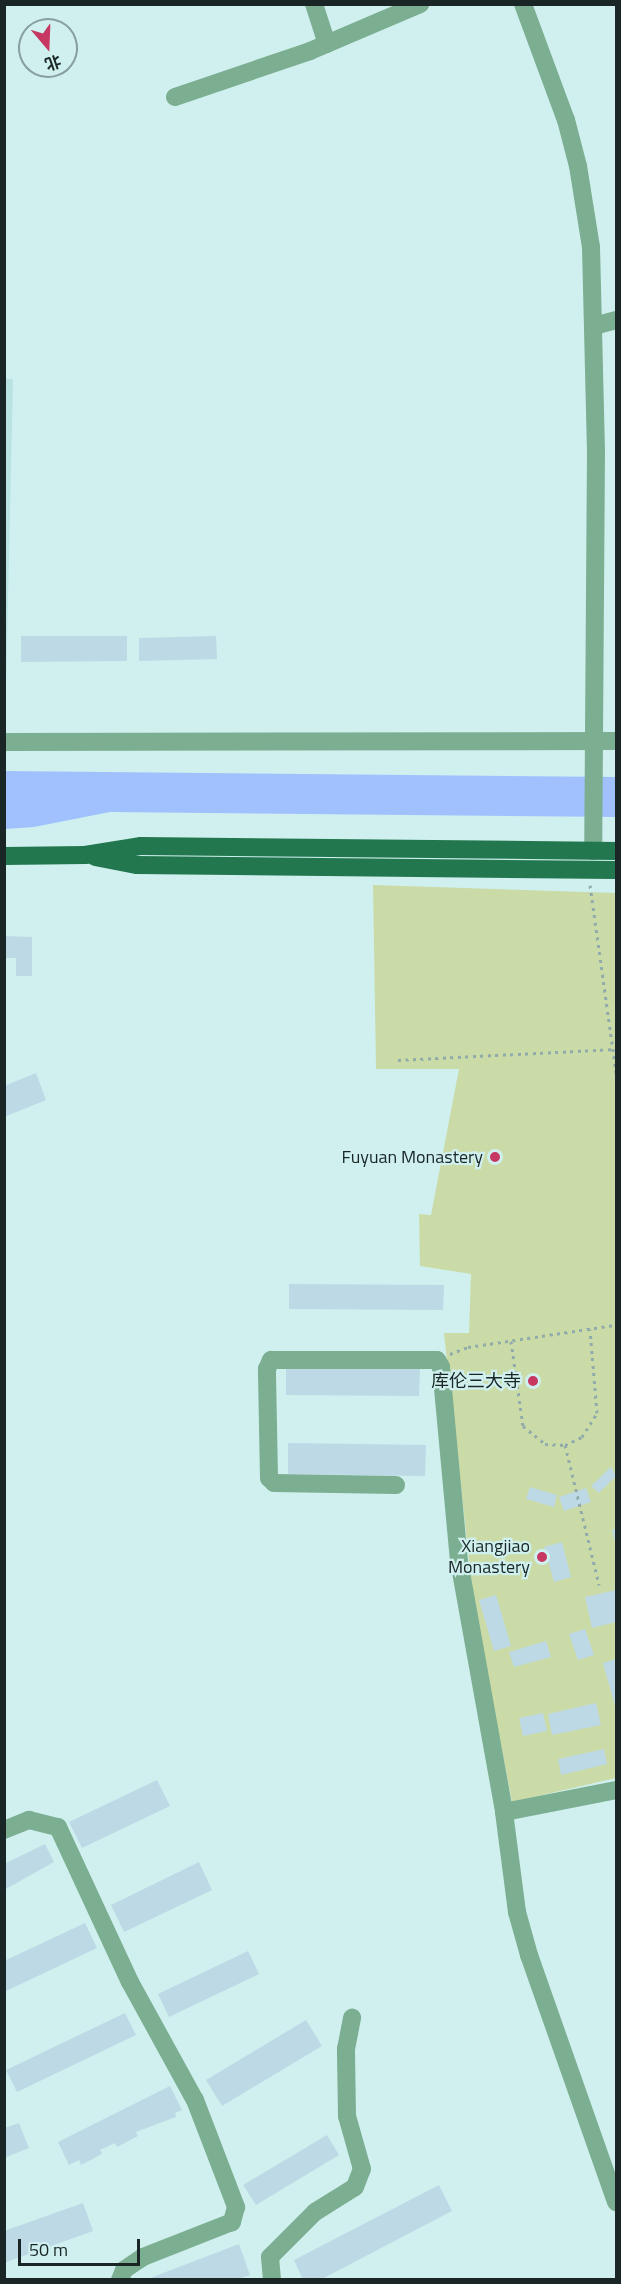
<!DOCTYPE html>
<html>
<head>
<meta charset="utf-8">
<style>
	body { margin:0 }
	#map { position:relative; width:621px; height:2284px; overflow:hidden; background:#cff0ef; font-family:"Titillium Web","Noto Sans SC",sans-serif }
	div>[style] { position:absolute }
	[style*='--x'] { left:calc(var(--x)*1px); top:calc(var(--y)*1px); width:calc(var(--w)*1px); rotate:calc(var(--a)*1deg) }
	.built>* { inset:0; background:#b9e3e1 }
	.green>* { inset:0; background:#cadba7 }
	.water>* { inset:0; background:#a1c1fe }
	.building>* { inset:0; background:#bdd9e6 }
	.path>* { height:3px; margin-top:-1.5px; transform-origin:0; background:repeating-linear-gradient(90deg,#91abaa 0 3px,transparent 0 7.5px) }
	.minor>* { height:18px; margin:-9px; padding:0 9px; transform-origin:9px; border-radius:9px; background:#7cae91 }
	.major>* { height:18px; margin:-9px; padding:0 9px; transform-origin:9px; border-radius:9px; background:#22774e }
	.dots>* { width:16px; height:16px; translate:-50% -50%; box-sizing:border-box; border:3px solid #cff0ef; border-radius:50% }
	span { translate:-50% -50%; white-space:nowrap; text-align:center; line-height:1.15; -webkit-text-stroke:4.5px #cff0ef; paint-order:stroke }
	.poi-label { font-size:18px; color:#192625 }
	.right { translate:-100% -50%; text-align:right }
	.frame { position:absolute; inset:0; border:6px solid #192625; pointer-events:none }
	.north { position:absolute; left:18px; top:18px; width:60px; height:60px; box-sizing:border-box; background:#cff0ef; border:2px solid #869f9e; border-radius:50%; rotate:161deg; font-size:16px; font-weight:700; line-height:24px; text-align:center; color:#192625 }
	.north::after { content:''; display:block; margin:auto; width:21px; height:27px; background:#c63761; clip-path:polygon(50% 0,100% 100%,50% 72%,0 100%) }
	.scale { position:absolute; left:18px; top:2239px; width:122px; height:27px; box-sizing:border-box; border:3px solid #192625; border-top:0; padding-left:8px; font-size:18px; line-height:21px; white-space:nowrap; color:#192625; -webkit-text-stroke:4px #cff0ef; paint-order:stroke }
</style>
</head>
<body>
<div id="map">
	<div class="built">
		<i style="clip-path:polygon(4px 379px,13px 379px,5px 732px,4px 732px)"></i>
	</div>
	<div class="green">
		<i style="clip-path:polygon(373px 885px,616px 893px,616px 1778px,512px 1802px,474px 1605px,444px 1333px,469px 1333px,471px 1274px,420px 1266px,419px 1214px,431px 1215px,459px 1069px,376px 1069px)"></i>
	</div>
	<div class="water">
		<i style="clip-path:polygon(4px 771px,616px 777px,616px 817px,110px 812px,34px 827px,5px 829px)"></i>
	</div>
	<div class="building">
		<i style="clip-path:polygon(21px 636px,127px 636px,127px 661px,21px 662px)"></i>
		<i style="clip-path:polygon(216px 636px,217px 659px,139px 661px,139px 638px)"></i>
		<i style="clip-path:polygon(4px 936px,32px 937px,32px 976px,16px 976px,16px 958px,4px 958px)"></i>
		<i style="clip-path:polygon(36px 1073px,46px 1100px,4px 1117px,4px 1086px)"></i>
		<i style="clip-path:polygon(289px 1284px,444px 1285px,443px 1310px,289px 1309px)"></i>
		<i style="clip-path:polygon(286px 1367px,420px 1368px,419px 1396px,286px 1395px)"></i>
		<i style="clip-path:polygon(288px 1443px,426px 1445px,425px 1476px,288px 1474px)"></i>
		<i style="clip-path:polygon(611px 1467px,616px 1476px,599px 1493px,591px 1486px)"></i>
		<i style="clip-path:polygon(530px 1487px,557px 1495px,554px 1507px,526px 1499px)"></i>
		<i style="clip-path:polygon(586px 1488px,591px 1502px,564px 1511px,559px 1497px)"></i>
		<i style="clip-path:polygon(616px 1529px,616px 1546px,612px 1530px)"></i>
		<i style="clip-path:polygon(562px 1542px,571px 1577px,554px 1582px,544px 1547px)"></i>
		<i style="clip-path:polygon(616px 1590px,616px 1622px,592px 1628px,585px 1597px)"></i>
		<i style="clip-path:polygon(496px 1595px,511px 1646px,494px 1651px,479px 1600px)"></i>
		<i style="clip-path:polygon(585px 1629px,594px 1655px,578px 1660px,569px 1634px)"></i>
		<i style="clip-path:polygon(546px 1641px,551px 1657px,514px 1667px,509px 1652px)"></i>
		<i style="clip-path:polygon(616px 1659px,616px 1709px,603px 1663px)"></i>
		<i style="clip-path:polygon(596px 1703px,601px 1725px,552px 1735px,548px 1714px)"></i>
		<i style="clip-path:polygon(543px 1713px,547px 1731px,523px 1736px,519px 1718px)"></i>
		<i style="clip-path:polygon(604px 1749px,607px 1764px,561px 1775px,558px 1759px)"></i>
		<i style="clip-path:polygon(157px 1780px,170px 1806px,82px 1848px,69px 1822px)"></i>
		<i style="clip-path:polygon(45px 1844px,54px 1862px,4px 1890px,4px 1864px)"></i>
		<i style="clip-path:polygon(199px 1862px,212px 1890px,124px 1932px,111px 1905px)"></i>
		<i style="clip-path:polygon(85px 1923px,97px 1948px,4px 1992px,4px 1961px)"></i>
		<i style="clip-path:polygon(248px 1951px,259px 1974px,169px 2017px,158px 1994px)"></i>
		<i style="clip-path:polygon(125px 2013px,136px 2035px,17px 2092px,6px 2070px)"></i>
		<i style="clip-path:polygon(306px 2020px,322px 2046px,222px 2106px,206px 2080px)"></i>
		<i style="clip-path:polygon(170px 2086px,182px 2110px,175px 2113px,176px 2117px,136px 2132px,138px 2136px,117px 2147px,115px 2143px,100px 2150px,102px 2154px,81px 2165px,79px 2160px,69px 2165px,58px 2142px)"></i>
		<i style="clip-path:polygon(19px 2123px,29px 2148px,4px 2158px,4px 2128px)"></i>
		<i style="clip-path:polygon(327px 2135px,339px 2155px,256px 2205px,243px 2185px)"></i>
		<i style="clip-path:polygon(439px 2185px,452px 2211px,320px 2280px,303px 2280px,294px 2260px)"></i>
		<i style="clip-path:polygon(83px 2203px,93px 2231px,4px 2263px,4px 2231px)"></i>
		<i style="clip-path:polygon(239px 2244px,250px 2275px,236px 2280px,145px 2280px)"></i>
	</div>
	<div class="path">
		<i style="--x:590;--y:885;--w:190;--a:82.1"></i>
		<i style="--x:398;--y:1060;--w:218;--a:-2.9"></i>
		<i style="--x:511;--y:1341;--w:86;--a:82"></i>
		<i style="--x:523;--y:1426;--w:28;--a:39"></i>
		<i style="--x:545;--y:1444;--w:20;--a:3"></i>
		<i style="--x:565;--y:1445;--w:19;--a:-25"></i>
		<i style="--x:582;--y:1437;--w:28;--a:-58"></i>
		<i style="--x:597;--y:1413;--w:84;--a:-94.8"></i>
		<i style="--x:450;--y:1354;--w:19;--a:-21"></i>
		<i style="--x:468;--y:1347;--w:150;--a:-8.5"></i>
		<i style="--x:565;--y:1445;--w:144;--a:76.3"></i>
	</div>
	<div class="minor">
		<i style="--x:314;--y:4;--w:42;--a:72"></i>
		<i style="--x:523;--y:4;--w:124;--a:69.7"></i>
		<i style="--x:566;--y:120;--w:48;--a:75.4"></i>
		<i style="--x:578;--y:166;--w:82;--a:80.9"></i>
		<i style="--x:591;--y:247;--w:203;--a:88.6"></i>
		<i style="--x:596;--y:450;--w:401;--a:90.4"></i>
		<i style="--x:175;--y:97;--w:143;--a:-18.8"></i>
		<i style="--x:310;--y:51;--w:120;--a:-23.1"></i>
		<i style="--x:594;--y:326;--w:23;--a:-15"></i>
		<i style="--x:4;--y:742;--w:612;--a:-0.09"></i>
		<i style="--x:396;--y:1485;--w:122;--a:-179.1"></i>
		<i style="--x:274;--y:1483;--w:7;--a:-135"></i>
		<i style="--x:269;--y:1478;--w:109;--a:-91.1"></i>
		<i style="--x:267;--y:1369;--w:10;--a:-66"></i>
		<i style="--x:271;--y:1360;--w:166;--a:0"></i>
		<i style="--x:437;--y:1360;--w:8;--a:60"></i>
		<i style="--x:441;--y:1367;--w:195;--a:84.7"></i>
		<i style="--x:459;--y:1561;--w:255;--a:79.8"></i>
		<i style="--x:504;--y:1812;--w:114;--a:-11.1"></i>
		<i style="--x:504;--y:1812;--w:101;--a:82.6"></i>
		<i style="--x:517;--y:1912;--w:45;--a:74.4"></i>
		<i style="--x:529;--y:1955;--w:262;--a:70.6"></i>
		<i style="--x:4;--y:1830;--w:27;--a:-22"></i>
		<i style="--x:29;--y:1820;--w:30;--a:14"></i>
		<i style="--x:58;--y:1827;--w:171;--a:65.1"></i>
		<i style="--x:130;--y:1982;--w:135;--a:61.2"></i>
		<i style="--x:195;--y:2100;--w:115;--a:69"></i>
		<i style="--x:236;--y:2207;--w:16;--a:105"></i>
		<i style="--x:232;--y:2222;--w:96;--a:158.5"></i>
		<i style="--x:143;--y:2257;--w:23;--a:146"></i>
		<i style="--x:124;--y:2270;--w:11;--a:112"></i>
		<i style="--x:272;--y:2280;--w:23;--a:-95"></i>
		<i style="--x:270;--y:2257;--w:64;--a:-45"></i>
		<i style="--x:315;--y:2212;--w:47;--a:-32"></i>
		<i style="--x:355;--y:2187;--w:19;--a:-69"></i>
		<i style="--x:362;--y:2169;--w:55;--a:-105.8"></i>
		<i style="--x:347;--y:2116;--w:67;--a:-90.9"></i>
		<i style="--x:346;--y:2049;--w:32;--a:-79"></i>
	</div>
	<div class="major">
		<i style="--x:4;--y:856;--w:81;--a:-0.7"></i>
		<i style="--x:85;--y:855;--w:57;--a:-9.1"></i>
		<i style="--x:141;--y:846;--w:475;--a:0.6"></i>
		<i style="--x:95;--y:857;--w:43;--a:10.8"></i>
		<i style="--x:137;--y:865;--w:479;--a:0.6"></i>
	</div>
	<div class="dots">
		<i style="left:495px;top:1157px;background:#c63761"></i>
		<i style="left:533px;top:1381px;background:#c63761"></i>
		<i style="left:542px;top:1557px;background:#c63761"></i>
	</div>
	<div class="poi-label">
		<span class="right" style="left:483px;top:1157px">Fuyuan Monastery</span>
		<span class="right" style="left:521px;top:1381px">库伦三大寺</span>
		<span class="right" style="left:530px;top:1557px">Xiangjiao<br>Monastery</span>
	</div>
	<div class="frame"></div>
	<div class="north">北</div>
	<div class="scale">50 m</div>
</div>
</body>
</html>
